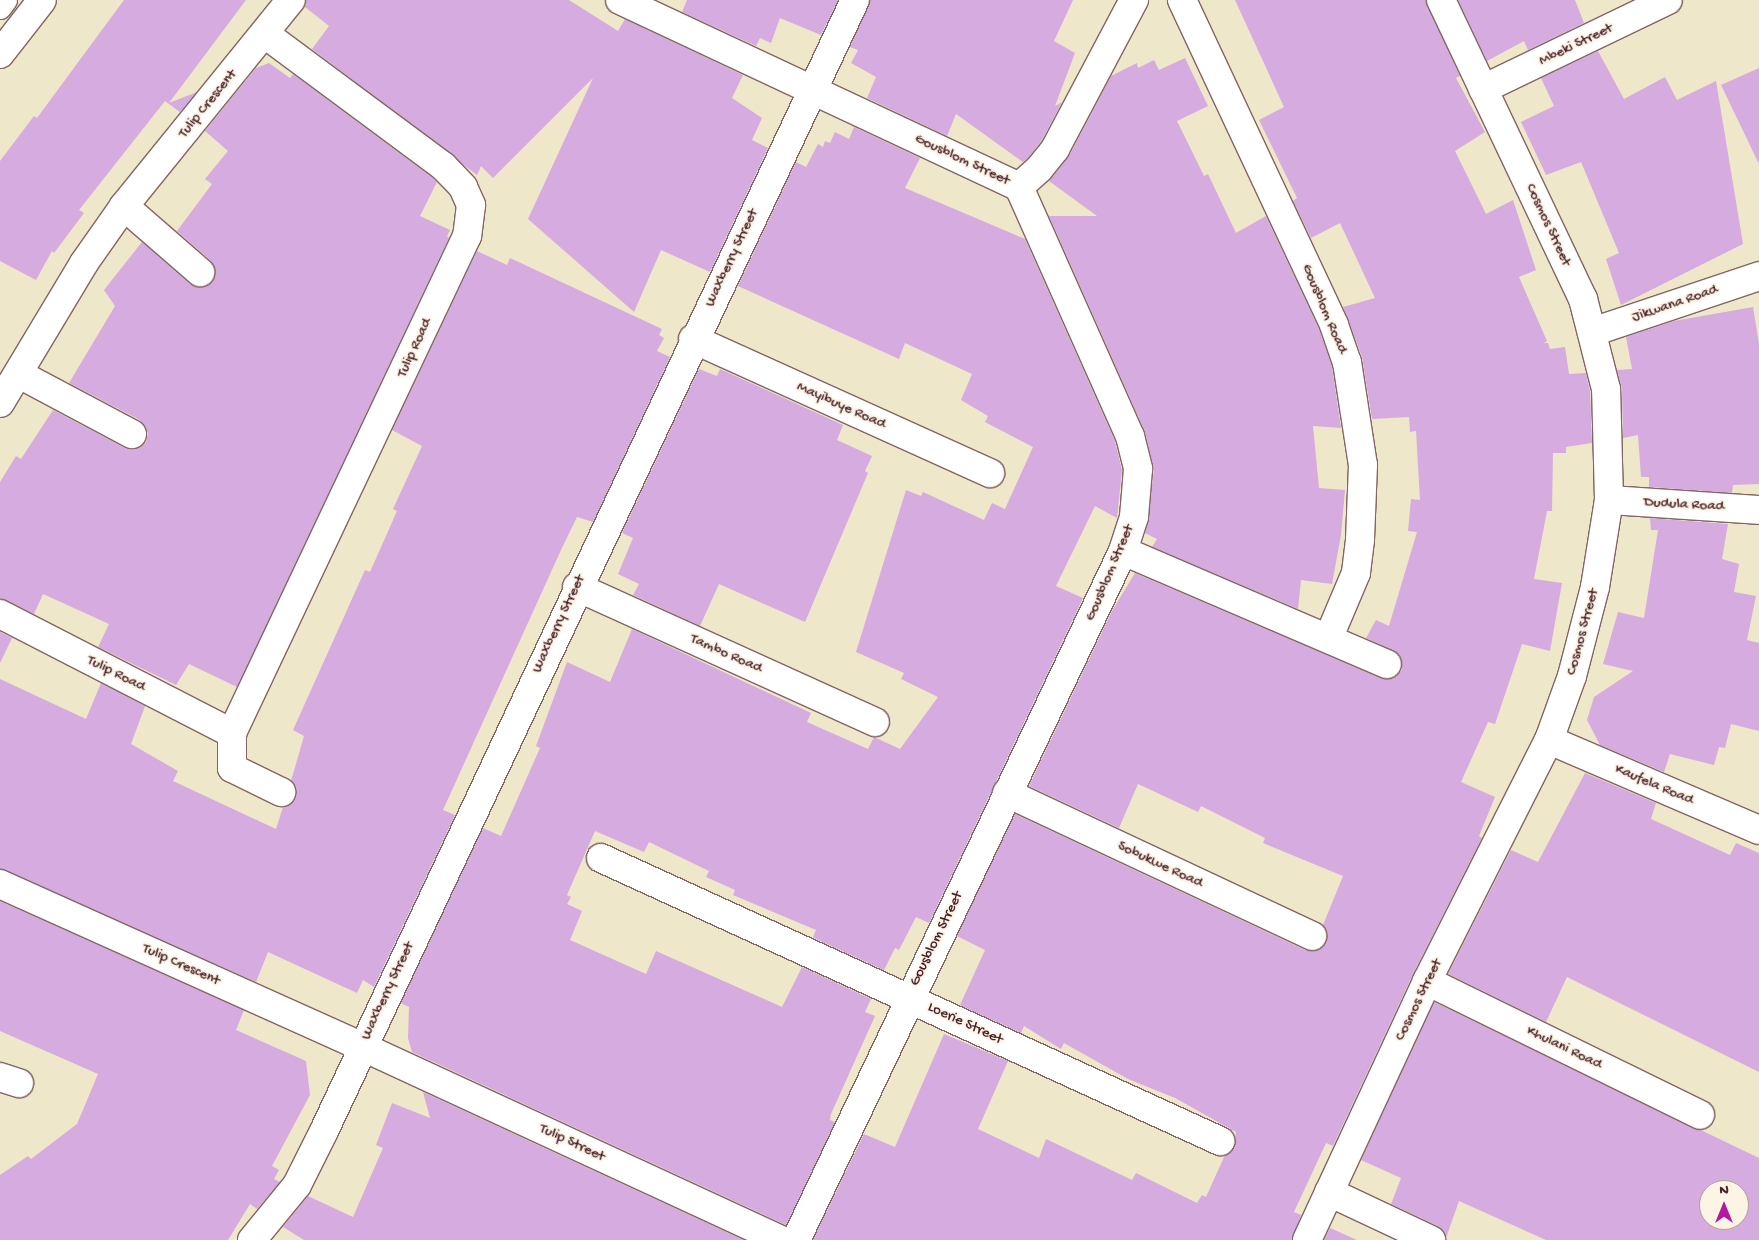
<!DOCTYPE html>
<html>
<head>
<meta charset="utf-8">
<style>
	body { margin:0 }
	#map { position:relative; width:1759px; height:1240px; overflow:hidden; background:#eee7c9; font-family:"Gochi Hand",sans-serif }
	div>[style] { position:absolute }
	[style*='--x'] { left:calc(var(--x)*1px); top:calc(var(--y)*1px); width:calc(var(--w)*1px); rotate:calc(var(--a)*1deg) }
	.building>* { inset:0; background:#d6abe0 }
	.roads { filter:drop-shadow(1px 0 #836562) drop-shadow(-1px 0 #836562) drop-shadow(0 1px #836562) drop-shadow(0 -1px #836562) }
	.lane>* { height:21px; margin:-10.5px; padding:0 10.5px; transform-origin:10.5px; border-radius:10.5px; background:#fff }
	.street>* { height:28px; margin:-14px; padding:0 14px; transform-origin:14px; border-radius:14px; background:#fff }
	.primary>* { height:28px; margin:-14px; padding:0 14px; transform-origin:14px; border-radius:14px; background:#fff }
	span { translate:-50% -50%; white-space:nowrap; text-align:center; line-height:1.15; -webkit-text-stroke:4px #fcf5e5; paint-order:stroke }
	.street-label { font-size:15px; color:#4a1f2b }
	.north { position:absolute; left:1699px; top:1180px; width:50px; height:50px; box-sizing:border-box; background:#fcf5e5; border:1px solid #b59f9b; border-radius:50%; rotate:0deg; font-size:14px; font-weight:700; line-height:20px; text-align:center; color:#4a1f2b }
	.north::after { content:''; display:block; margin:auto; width:18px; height:22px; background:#b5179e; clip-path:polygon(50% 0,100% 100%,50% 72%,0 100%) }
</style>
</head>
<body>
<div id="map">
	<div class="building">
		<i style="clip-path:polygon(124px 0,246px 0,169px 103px,197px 92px,180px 112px,165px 101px,79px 210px,84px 213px,54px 253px,52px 251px,36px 280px,0 261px,0 161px,34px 116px,37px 118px)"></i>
		<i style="clip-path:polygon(306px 0,569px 0,618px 31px,625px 19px,743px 75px,732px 98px,762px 118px,752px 140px,768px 148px,710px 272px,661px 250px,634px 312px,528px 219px,593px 78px,493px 178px,481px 166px,477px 175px,312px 49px,329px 26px,305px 7px)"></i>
		<i style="clip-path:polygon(687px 0,838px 0,821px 35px,780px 18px,771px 43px,760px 38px,756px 46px,682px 12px)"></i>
		<i style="clip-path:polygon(870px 0,1073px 0,1054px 41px,1075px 53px,1055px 106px,1062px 102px,1042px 140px,1028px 158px,1023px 162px,956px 114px,947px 136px,867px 98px,876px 77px,851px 63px,858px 50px,850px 47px)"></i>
		<i style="clip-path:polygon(1235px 0,1426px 0,1460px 76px,1456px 78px,1485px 132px,1455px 151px,1486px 214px,1513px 200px,1536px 270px,1519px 277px,1547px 341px,1544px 343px,1548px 343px,1550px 349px,1565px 347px,1569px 374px,1586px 373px,1590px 391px,1592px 443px,1566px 447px,1566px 453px,1553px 453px,1552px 511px,1547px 511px,1534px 579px,1562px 583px,1550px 651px,1522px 644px,1495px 724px,1488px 722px,1461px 782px,1495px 797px,1479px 836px,1482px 838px,1413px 974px,1333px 1146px,1326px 1143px,1294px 1212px,1301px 1215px,1292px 1240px,813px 1240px,864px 1134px,895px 1147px,944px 1034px,1008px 1061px,978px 1129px,1039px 1158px,1046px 1139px,1132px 1180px,1136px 1173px,1197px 1203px,1202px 1195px,1206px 1197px,1225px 1155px,1234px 1148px,1236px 1132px,1175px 1098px,1128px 1079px,1064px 1043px,1061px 1049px,1024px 1026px,1021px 1033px,960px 1005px,985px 950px,957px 936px,1015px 814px,1305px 950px,1320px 949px,1326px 942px,1327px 934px,1323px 925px,1343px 876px,1263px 843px,1265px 838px,1201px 806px,1198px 812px,1138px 784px,1119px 828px,1029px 786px,1112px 611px,1135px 573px,1381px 678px,1396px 677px,1402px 670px,1399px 654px,1366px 638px,1376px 620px,1389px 626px,1417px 532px,1408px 531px,1411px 499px,1420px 500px,1416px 431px,1410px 432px,1409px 417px,1372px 419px,1362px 357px,1343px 307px,1375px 298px,1340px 223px,1311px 238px,1293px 201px,1297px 198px,1259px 120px,1284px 107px)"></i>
		<i style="clip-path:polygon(1458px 0,1575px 0,1584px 23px,1528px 50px,1524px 41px,1487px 61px)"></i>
		<i style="clip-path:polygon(1598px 51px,1624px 99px,1665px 77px,1677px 100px,1716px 81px,1743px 244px,1621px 305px,1606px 259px,1619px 253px,1581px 162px,1546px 175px,1521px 122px,1554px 106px,1541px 78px)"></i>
		<i style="clip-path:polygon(1185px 58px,1208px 106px,1177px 121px,1204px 176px,1208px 174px,1236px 233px,1266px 216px,1320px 331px,1332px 366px,1341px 428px,1313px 426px,1319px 488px,1345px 490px,1341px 535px,1332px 584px,1301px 580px,1298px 609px,1152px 547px,1157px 539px,1145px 533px,1154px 470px,1145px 432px,1049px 216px,1097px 216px,1049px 181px,1069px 156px,1111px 76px,1137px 63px,1138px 68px,1154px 60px,1159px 70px)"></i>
		<i style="clip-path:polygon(269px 63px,290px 78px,293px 74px,433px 178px,437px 182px,420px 216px,450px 230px,447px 236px,449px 238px,237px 687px,189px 664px,176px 685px,98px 647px,109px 624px,43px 594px,34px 614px,0 598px,0 482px,16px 456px,21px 459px,53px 410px,125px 448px,133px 450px,146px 442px,148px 433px,140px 420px,69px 383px,115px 306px,104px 290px,142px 242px,190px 284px,205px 287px,212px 282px,215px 274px,211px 261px,177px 231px,212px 184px,205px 179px,228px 151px,205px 131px,256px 68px)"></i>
		<i style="clip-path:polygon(1759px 68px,1759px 164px,1721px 85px)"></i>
		<i style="clip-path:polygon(854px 127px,920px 158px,905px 188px,1025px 239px,1115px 441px,1122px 470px,1117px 518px,1095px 506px,1056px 586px,1083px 598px,929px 923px,916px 917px,899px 950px,895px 948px,884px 970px,816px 939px,813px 937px,816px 930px,733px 895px,735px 890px,706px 877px,709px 871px,649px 842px,644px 852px,595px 831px,567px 895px,571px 897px,567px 904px,582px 911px,570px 940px,646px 974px,656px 951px,782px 1007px,802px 967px,871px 999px,865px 1012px,875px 1016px,831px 1114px,830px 1120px,835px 1122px,786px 1225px,412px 1052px,408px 1038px,409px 1007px,401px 1003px,483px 828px,501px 836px,540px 748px,536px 746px,567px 662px,610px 682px,632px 629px,811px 713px,807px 722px,868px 749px,874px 737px,900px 749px,938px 697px,901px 679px,904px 673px,856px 652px,906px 490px,921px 496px,923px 492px,984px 520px,992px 503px,1005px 509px,1033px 447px,985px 422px,988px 416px,961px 400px,972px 374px,905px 343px,899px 359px,738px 286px,796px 162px,806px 167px,818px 144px,823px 147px,825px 141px,830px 143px,835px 132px,849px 139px)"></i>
		<i style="clip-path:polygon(477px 251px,507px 265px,510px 258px,662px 329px,659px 335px,664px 338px,657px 351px,670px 357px,593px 522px,577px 517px,561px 550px,443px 810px,455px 815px,374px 987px,363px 980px,357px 993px,268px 952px,256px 982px,0 869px,0 679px,86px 719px,101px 683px,145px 706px,131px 744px,178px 771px,173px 781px,276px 829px,283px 807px,295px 799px,297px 791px,291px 781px,304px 736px,293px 730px,365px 570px,370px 572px,397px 511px,393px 509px,422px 446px,392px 430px)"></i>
		<i style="clip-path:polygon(1753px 307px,1759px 344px,1759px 484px,1733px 485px,1732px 493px,1649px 487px,1649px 477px,1641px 477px,1638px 435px,1623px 438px,1622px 389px,1617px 370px,1632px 369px,1626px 337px,1674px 321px)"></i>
		<i style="clip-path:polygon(699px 369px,717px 376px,720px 369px,843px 425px,837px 440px,872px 456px,865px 471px,868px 473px,805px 622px,719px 584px,700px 626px,633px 595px,639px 584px,618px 574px,633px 538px,622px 533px)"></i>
		<i style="clip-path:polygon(1650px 518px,1728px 524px,1722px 559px,1739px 564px,1734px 592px,1756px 596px,1747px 640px,1759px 643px,1759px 731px,1731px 724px,1725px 748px,1719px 747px,1714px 765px,1670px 754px,1664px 772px,1600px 745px,1587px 720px,1594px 697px,1633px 671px,1603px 664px,1618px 612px,1644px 618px,1658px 530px,1651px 530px)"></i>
		<i style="clip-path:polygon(0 632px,12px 638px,0 663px)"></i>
		<i style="clip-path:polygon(1585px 773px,1656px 803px,1651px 819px,1730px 855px,1736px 843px,1759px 853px,1759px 1072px,1567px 977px,1546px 1022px,1448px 974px,1511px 850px,1538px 862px)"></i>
		<i style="clip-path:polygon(0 901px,244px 1010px,236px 1030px,306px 1061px,310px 1095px,272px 1166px,279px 1170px,274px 1179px,280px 1182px,257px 1209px,250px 1204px,228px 1240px,0 1240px,0 1175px,28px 1156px,31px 1159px,77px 1124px,98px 1074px,0 1031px)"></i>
		<i style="clip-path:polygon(evenodd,1434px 1002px,1759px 1158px,1759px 1240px,1546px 1240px,1459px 1201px,1446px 1238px,1438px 1226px,1391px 1204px,1401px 1178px,1361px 1160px,1434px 1002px,1709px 1190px,1739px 1190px,1739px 1220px,1709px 1220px,1709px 1190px)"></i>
		<i style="clip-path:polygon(423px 1092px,744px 1240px,304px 1240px,283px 1227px,308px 1196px,353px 1217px,383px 1148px,376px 1145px,392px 1103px,430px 1118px)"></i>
		<i style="clip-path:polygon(1330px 1228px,1357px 1240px,1324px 1240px)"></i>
	</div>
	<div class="roads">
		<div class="lane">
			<i style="--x:0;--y:8;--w:10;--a:-53"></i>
		</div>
		<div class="street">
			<i style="--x:620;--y:0;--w:441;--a:25.1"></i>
			<i style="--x:1019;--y:187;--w:273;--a:66"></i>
			<i style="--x:1130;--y:436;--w:34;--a:76"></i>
			<i style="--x:1138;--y:469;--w:48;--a:94.8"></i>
			<i style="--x:1134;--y:517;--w:36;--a:108"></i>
			<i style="--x:1123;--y:551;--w:763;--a:115.39"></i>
			<i style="--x:1182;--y:0;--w:359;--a:64.9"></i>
			<i style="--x:1334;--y:325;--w:39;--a:71"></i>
			<i style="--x:1347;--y:362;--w:104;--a:81.2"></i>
			<i style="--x:1363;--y:465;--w:75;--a:92.3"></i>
			<i style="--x:1360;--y:540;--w:33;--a:97"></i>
			<i style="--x:1356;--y:573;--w:69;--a:112.9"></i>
			<i style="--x:265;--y:34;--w:222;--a:36.6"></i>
			<i style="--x:443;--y:166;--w:29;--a:46"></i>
			<i style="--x:463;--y:187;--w:20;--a:66"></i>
			<i style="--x:471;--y:205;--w:31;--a:97"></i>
			<i style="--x:467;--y:236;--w:550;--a:115.31"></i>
			<i style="--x:232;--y:733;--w:35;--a:90"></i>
			<i style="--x:232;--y:768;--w:55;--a:26.1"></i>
			<i style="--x:1483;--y:89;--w:205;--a:-25.7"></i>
			<i style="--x:1019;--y:187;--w:27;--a:-42"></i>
			<i style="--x:1039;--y:169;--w:26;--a:-51"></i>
			<i style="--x:1055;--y:149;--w:169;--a:-62.1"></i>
			<i style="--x:124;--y:206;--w:101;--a:41"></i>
			<i style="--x:1592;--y:332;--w:176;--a:-18.5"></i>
			<i style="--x:693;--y:339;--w:326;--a:24.3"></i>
			<i style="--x:19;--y:374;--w:128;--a:28"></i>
			<i style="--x:0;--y:403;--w:163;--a:-59"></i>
			<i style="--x:84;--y:263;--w:70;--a:-54.9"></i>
			<i style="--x:124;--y:206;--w:265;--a:-51"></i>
			<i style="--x:1609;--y:500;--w:150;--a:3.8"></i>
			<i style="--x:1123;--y:551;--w:287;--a:23.2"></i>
			<i style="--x:577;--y:587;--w:327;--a:24.4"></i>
			<i style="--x:0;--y:614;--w:261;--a:27.2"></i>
			<i style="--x:1549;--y:740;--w:228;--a:23.2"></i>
			<i style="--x:1007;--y:793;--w:337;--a:25.1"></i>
			<i style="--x:601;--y:858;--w:681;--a:24.57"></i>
			<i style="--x:0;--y:884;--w:398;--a:24.2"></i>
			<i style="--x:363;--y:1047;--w:460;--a:24.8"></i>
			<i style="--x:1427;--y:981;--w:304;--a:26.1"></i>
			<i style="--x:0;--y:1077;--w:20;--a:18"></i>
			<i style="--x:1329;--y:1192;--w:113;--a:25.2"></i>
			<i style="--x:252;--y:1240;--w:71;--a:-50.7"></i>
			<i style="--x:297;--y:1185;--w:60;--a:-63.4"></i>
			<i style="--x:324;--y:1131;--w:1249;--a:-64.85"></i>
			<i style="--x:1307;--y:1240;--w:285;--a:-65.1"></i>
			<i style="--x:1427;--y:981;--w:270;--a:-63.2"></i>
			<i style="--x:1549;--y:740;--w:68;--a:-70.2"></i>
			<i style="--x:1572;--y:676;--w:92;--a:-75.5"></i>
			<i style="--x:1595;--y:587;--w:88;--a:-80.9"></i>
			<i style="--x:1609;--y:500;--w:111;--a:-91.5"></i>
			<i style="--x:1606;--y:389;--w:93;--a:-104.3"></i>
			<i style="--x:1583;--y:299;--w:331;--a:-115.4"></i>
		</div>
		<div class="primary">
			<i style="--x:0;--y:54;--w:68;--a:-52.1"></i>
		</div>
	</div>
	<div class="street-label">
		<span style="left:1576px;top:45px;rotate:-26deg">Mbeki Street</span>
		<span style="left:208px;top:104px;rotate:-51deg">Tulip Crescent</span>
		<span style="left:962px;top:160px;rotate:25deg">Gousblom Street</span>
		<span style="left:1548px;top:225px;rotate:65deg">Cosmos Street</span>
		<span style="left:732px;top:258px;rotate:-65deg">Waxberry Street</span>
		<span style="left:1675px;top:304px;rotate:-19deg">Jikwana Road</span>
		<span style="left:1324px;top:309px;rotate:67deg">Gousblom Road</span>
		<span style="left:415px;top:348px;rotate:-65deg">Tulip Road</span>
		<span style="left:841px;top:406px;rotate:24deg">Mayibuye Road</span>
		<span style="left:1684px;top:505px;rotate:3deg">Dudula Road</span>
		<span style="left:1110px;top:573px;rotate:-67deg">Gousblom Street</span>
		<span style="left:559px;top:624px;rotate:-65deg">Waxberry Street</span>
		<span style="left:1583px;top:632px;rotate:-75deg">Cosmos Street</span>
		<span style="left:726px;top:654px;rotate:24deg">Tambo Road</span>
		<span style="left:116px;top:674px;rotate:27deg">Tulip Road</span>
		<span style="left:1654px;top:785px;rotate:23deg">Kaufela Road</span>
		<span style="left:1160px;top:865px;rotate:25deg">Sobukwe Road</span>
		<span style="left:937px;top:939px;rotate:-64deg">Gousblom Street</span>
		<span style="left:181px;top:965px;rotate:24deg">Tulip Crescent</span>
		<span style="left:388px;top:991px;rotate:-65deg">Waxberry Street</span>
		<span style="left:1419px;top:1000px;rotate:-64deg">Cosmos Street</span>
		<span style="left:965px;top:1024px;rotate:25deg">Loerie Street</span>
		<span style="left:1564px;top:1048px;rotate:26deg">Khulani Road</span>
		<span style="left:572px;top:1143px;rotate:25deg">Tulip Street</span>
	</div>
	<div class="north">N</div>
</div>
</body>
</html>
